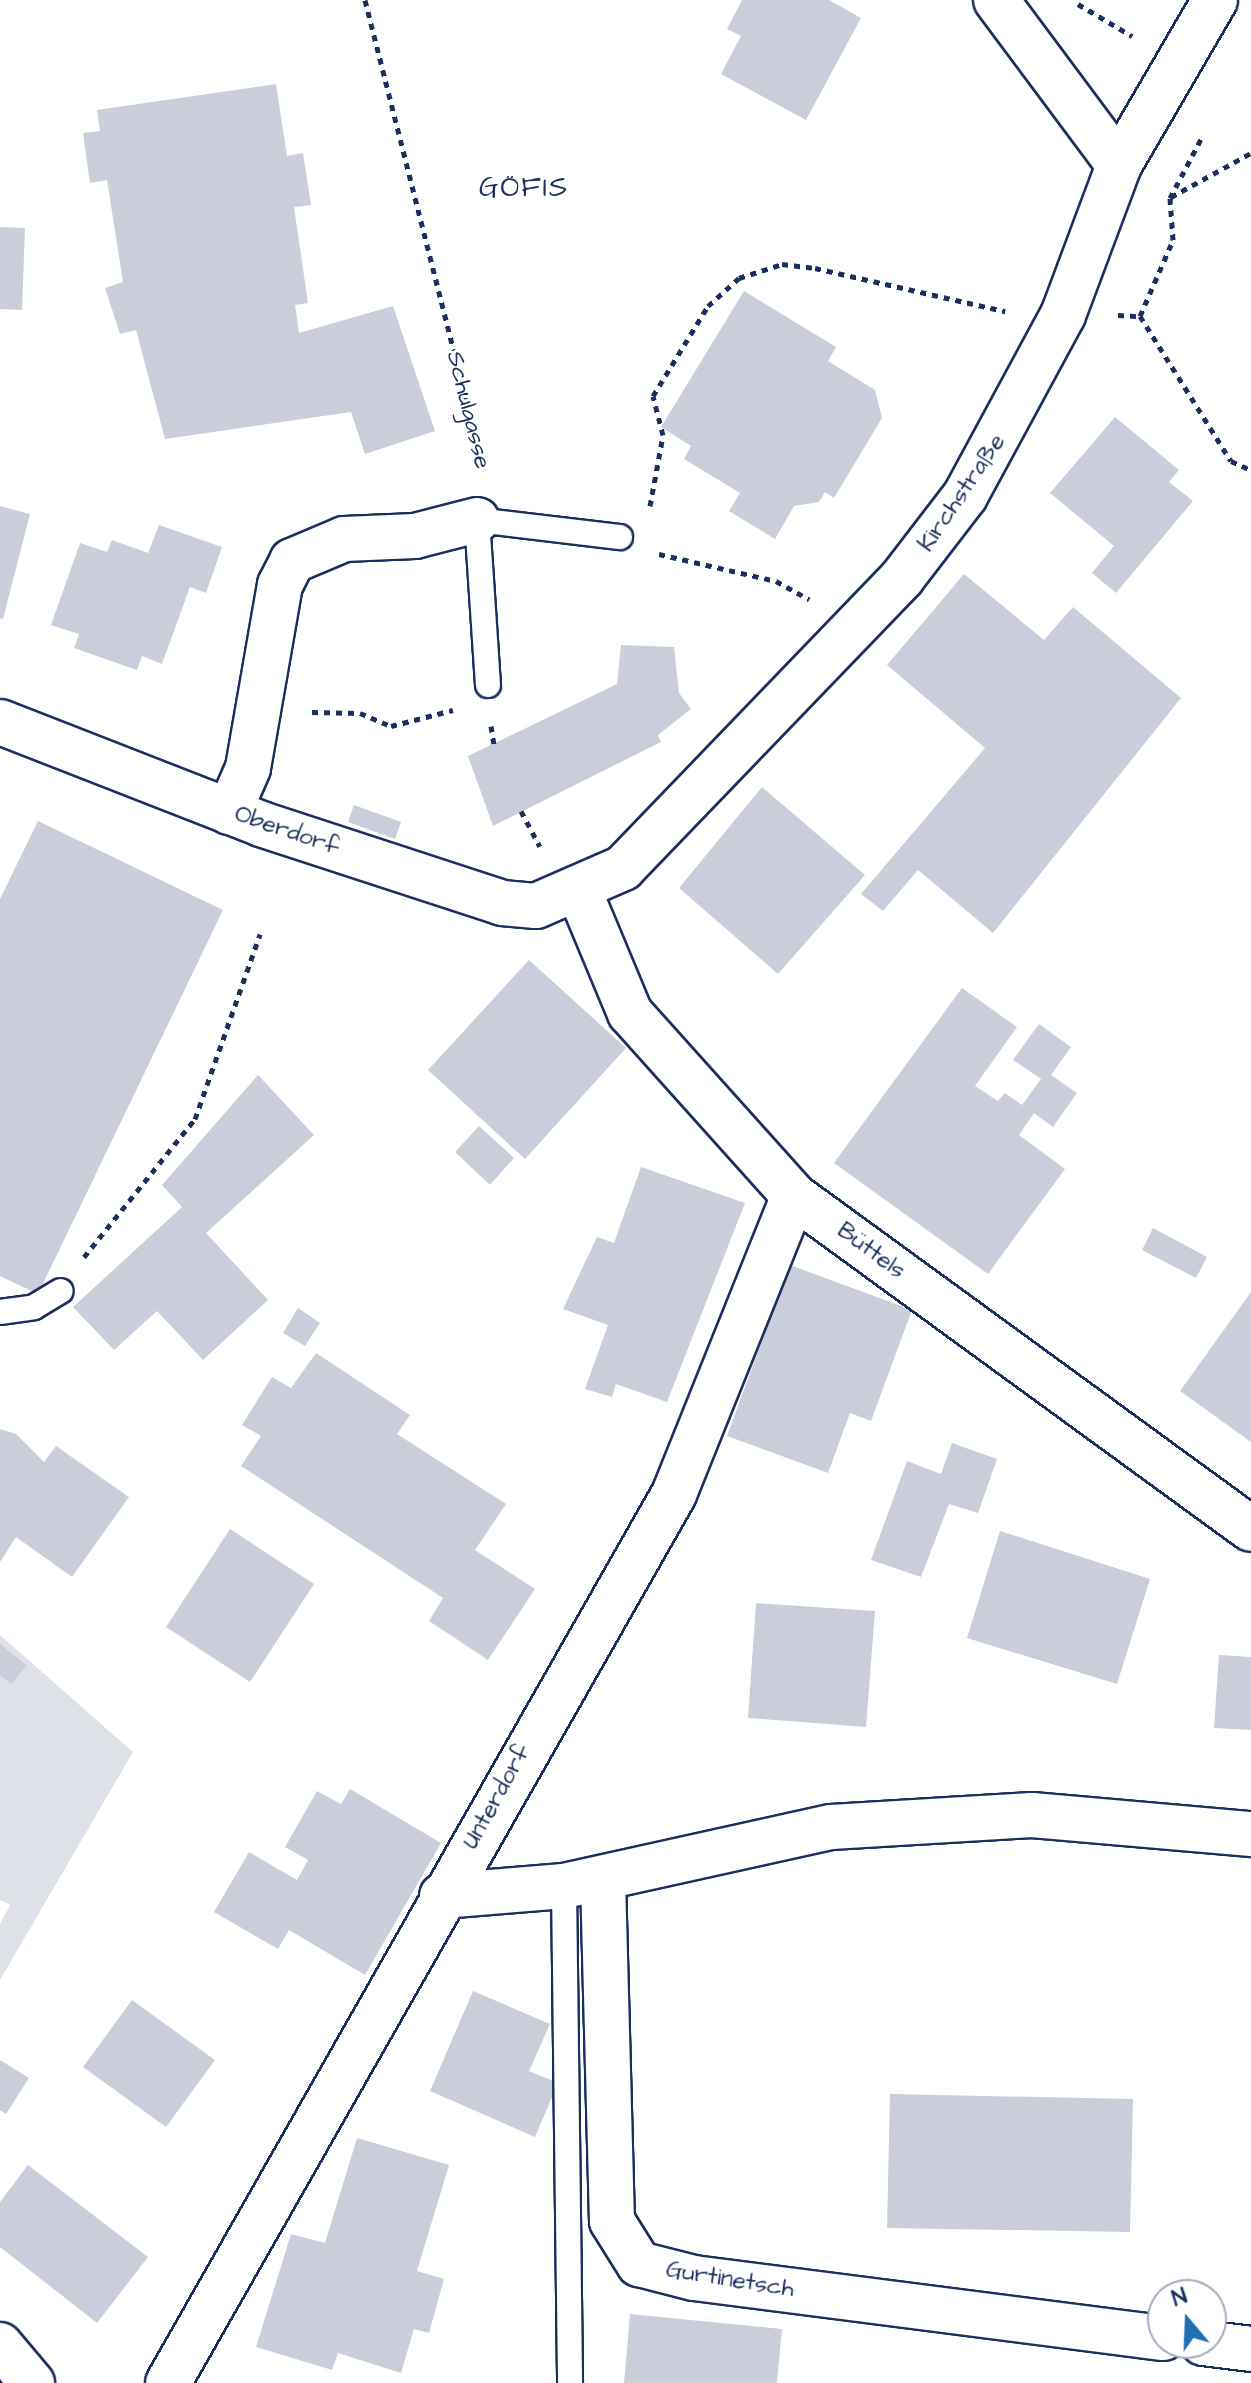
<!DOCTYPE html>
<html>
<head>
<meta charset="utf-8">
<style>
	body { margin:0 }
	#map { position:relative; width:1251px; height:2383px; overflow:hidden; background:#fff; font-family:"Architects Daughter",sans-serif }
	div>[style] { position:absolute }
	[style*='--x'] { left:calc(var(--x)*1px); top:calc(var(--y)*1px); width:calc(var(--w)*1px); rotate:calc(var(--a)*1deg) }
	.green>* { inset:0; background:#dee1e7 }
	.building>* { inset:0; background:#caceda }
	.path>* { height:5px; margin-top:-2.5px; transform-origin:0; background:repeating-linear-gradient(90deg,#1b2f5e 0 6px,transparent 0 12px) }
	.roads { filter:drop-shadow(2px 0 #1b2f5e) drop-shadow(-2px 0 #1b2f5e) drop-shadow(0 2px #1b2f5e) drop-shadow(0 -2px #1b2f5e) }
	.service>* { height:24px; margin:-12px; padding:0 12px; transform-origin:12px; border-radius:12px; background:#fff }
	.minor>* { height:44px; margin:-22px; padding:0 22px; transform-origin:22px; border-radius:22px; background:#fff }
	.secondary>* { height:44px; margin:-22px; padding:0 22px; transform-origin:22px; border-radius:22px; background:#fff }
	span { translate:-50% -50%; white-space:nowrap; text-align:center; line-height:1.15; -webkit-text-stroke:6px #fff; paint-order:stroke }
	.street-label { font-size:24px; color:#1b2f5e }
	.quarter-label { font-size:28px; color:#1b2f5e; letter-spacing:2px }
	.north { position:absolute; left:1147px; top:2279px; width:80px; height:80px; box-sizing:border-box; background:#fff; border:2px solid #a4acbf; border-radius:50%; rotate:341deg; font-size:22px; font-weight:700; line-height:32px; text-align:center; color:#1b2f5e }
	.north::after { content:''; display:block; margin:auto; width:28px; height:36px; background:#1f6fb2; clip-path:polygon(50% 0,100% 100%,50% 72%,0 100%) }
</style>
</head>
<body>
<div id="map">
	<div class="green">
		<i style="clip-path:polygon(0 1635px,133px 1752px,0 1980px,0 1924px,10px 1905px,0 1900px)"></i>
	</div>
	<div class="building">
		<i style="clip-path:polygon(742px 0,829px 0,861px 18px,806px 120px,721px 74px,741px 36px,727px 29px)"></i>
		<i style="clip-path:polygon(276px 84px,287px 156px,303px 153px,311px 205px,294px 207px,308px 303px,295px 305px,299px 333px,393px 306px,435px 431px,365px 454px,351px 412px,165px 439px,136px 330px,120px 334px,105px 288px,123px 282px,107px 180px,90px 183px,83px 133px,100px 131px,97px 110px)"></i>
		<i style="clip-path:polygon(0 227px,25px 228px,22px 310px,0 309px)"></i>
		<i style="clip-path:polygon(744px 291px,836px 347px,828px 361px,875px 390px,882px 418px,834px 498px,825px 492px,819px 502px,794px 506px,775px 539px,729px 511px,740px 493px,684px 459px,691px 446px,661px 427px)"></i>
		<i style="clip-path:polygon(1115px 417px,1179px 470px,1169px 482px,1193px 501px,1116px 593px,1092px 573px,1114px 546px,1050px 493px)"></i>
		<i style="clip-path:polygon(0 506px,30px 514px,3px 619px,0 618px)"></i>
		<i style="clip-path:polygon(159px 525px,222px 547px,206px 593px,190px 587px,162px 664px,142px 656px,137px 670px,74px 648px,79px 634px,51px 625px,80px 543px,107px 552px,112px 540px,148px 553px)"></i>
		<i style="clip-path:polygon(964px 574px,1044px 640px,1073px 607px,1181px 698px,993px 933px,918px 870px,883px 911px,861px 894px,985px 748px,887px 665px)"></i>
		<i style="clip-path:polygon(621px 645px,674px 647px,679px 693px,691px 709px,658px 735px,661px 742px,493px 826px,468px 756px,617px 684px)"></i>
		<i style="clip-path:polygon(762px 787px,865px 875px,778px 974px,679px 888px)"></i>
		<i style="clip-path:polygon(354px 805px,401px 822px,395px 839px,348px 822px)"></i>
		<i style="clip-path:polygon(38px 821px,223px 910px,38px 1294px,0 1276px,0 899px)"></i>
		<i style="clip-path:polygon(529px 960px,626px 1048px,525px 1159px,428px 1070px)"></i>
		<i style="clip-path:polygon(962px 988px,1017px 1027px,975px 1086px,998px 1101px,1005px 1093px,1022px 1105px,1041px 1079px,1013px 1060px,1039px 1024px,1071px 1047px,1051px 1075px,1077px 1093px,1053px 1127px,1034px 1113px,1019px 1135px,1065px 1169px,988px 1274px,834px 1163px)"></i>
		<i style="clip-path:polygon(258px 1075px,314px 1135px,206px 1233px,268px 1300px,203px 1360px,157px 1311px,114px 1350px,73px 1307px,182px 1207px,162px 1185px)"></i>
		<i style="clip-path:polygon(479px 1126px,514px 1158px,490px 1185px,455px 1152px)"></i>
		<i style="clip-path:polygon(641px 1167px,745px 1203px,667px 1402px,616px 1384px,612px 1397px,585px 1389px,608px 1325px,563px 1309px,597px 1237px,614px 1243px)"></i>
		<i style="clip-path:polygon(1153px 1228px,1207px 1257px,1196px 1278px,1142px 1250px)"></i>
		<i style="clip-path:polygon(790px 1265px,912px 1310px,871px 1421px,850px 1413px,828px 1473px,727px 1436px)"></i>
		<i style="clip-path:polygon(1251px 1292px,1251px 1442px,1180px 1391px)"></i>
		<i style="clip-path:polygon(298px 1308px,320px 1323px,305px 1346px,283px 1333px)"></i>
		<i style="clip-path:polygon(316px 1353px,410px 1415px,397px 1434px,506px 1504px,475px 1550px,535px 1589px,488px 1660px,429px 1621px,443px 1598px,241px 1466px,261px 1436px,242px 1425px,272px 1377px,291px 1388px)"></i>
		<i style="clip-path:polygon(0 1429px,16px 1434px,44px 1462px,56px 1446px,129px 1497px,72px 1577px,16px 1537px,0 1562px)"></i>
		<i style="clip-path:polygon(952px 1443px,997px 1459px,978px 1513px,949px 1504px,921px 1577px,871px 1560px,907px 1461px,941px 1474px)"></i>
		<i style="clip-path:polygon(230px 1529px,314px 1584px,250px 1682px,166px 1627px)"></i>
		<i style="clip-path:polygon(1000px 1531px,1150px 1579px,1117px 1684px,967px 1638px)"></i>
		<i style="clip-path:polygon(756px 1603px,875px 1611px,866px 1727px,748px 1718px)"></i>
		<i style="clip-path:polygon(0 1644px,27px 1666px,11px 1684px,0 1675px)"></i>
		<i style="clip-path:polygon(1219px 1655px,1251px 1657px,1251px 1730px,1214px 1728px)"></i>
		<i style="clip-path:polygon(350px 1789px,441px 1843px,365px 1975px,289px 1930px,278px 1949px,214px 1912px,249px 1852px,297px 1880px,308px 1860px,285px 1847px,317px 1791px,341px 1804px)"></i>
		<i style="clip-path:polygon(473px 1991px,550px 2024px,529px 2071px,558px 2083px,535px 2137px,430px 2091px)"></i>
		<i style="clip-path:polygon(132px 2000px,215px 2060px,166px 2127px,83px 2067px)"></i>
		<i style="clip-path:polygon(0 2060px,29px 2078px,6px 2114px,0 2110px)"></i>
		<i style="clip-path:polygon(890px 2094px,1133px 2099px,1130px 2232px,887px 2228px)"></i>
		<i style="clip-path:polygon(357px 2138px,449px 2165px,417px 2271px,444px 2279px,429px 2333px,414px 2329px,401px 2373px,338px 2353px,332px 2370px,256px 2347px,291px 2234px,325px 2243px)"></i>
		<i style="clip-path:polygon(28px 2165px,148px 2257px,97px 2323px,0 2247px,0 2202px)"></i>
		<i style="clip-path:polygon(630px 2314px,782px 2329px,777px 2383px,624px 2383px)"></i>
	</div>
	<div class="path">
		<i style="--x:365;--y:0;--w:484;--a:75.8"></i>
		<i style="--x:1078;--y:4;--w:63;--a:30.7"></i>
		<i style="--x:1171;--y:197;--w:91;--a:-28.8"></i>
		<i style="--x:1118;--y:315;--w:22;--a:3"></i>
		<i style="--x:1140;--y:316;--w:171;--a:57.9"></i>
		<i style="--x:1231;--y:461;--w:22;--a:24"></i>
		<i style="--x:1140;--y:316;--w:83;--a:-66.5"></i>
		<i style="--x:1173;--y:240;--w:42;--a:-94.1"></i>
		<i style="--x:1170;--y:198;--w:67;--a:-62.3"></i>
		<i style="--x:650;--y:506;--w:72;--a:-79.6"></i>
		<i style="--x:663;--y:435;--w:40;--a:-104.4"></i>
		<i style="--x:653;--y:396;--w:105;--a:-58.6"></i>
		<i style="--x:708;--y:306;--w:42;--a:-42.1"></i>
		<i style="--x:739;--y:278;--w:45;--a:-18"></i>
		<i style="--x:782;--y:264;--w:33;--a:7"></i>
		<i style="--x:815;--y:268;--w:195;--a:12.8"></i>
		<i style="--x:659;--y:554;--w:120;--a:13"></i>
		<i style="--x:776;--y:581;--w:38;--a:29"></i>
		<i style="--x:312;--y:712;--w:48;--a:1.2"></i>
		<i style="--x:360;--y:713;--w:34;--a:23"></i>
		<i style="--x:391;--y:726;--w:64;--a:-14.5"></i>
		<i style="--x:491;--y:726;--w:18;--a:81"></i>
		<i style="--x:521;--y:811;--w:40;--a:62"></i>
		<i style="--x:84;--y:1257;--w:177;--a:-51.2"></i>
		<i style="--x:195;--y:1119;--w:196;--a:-70.6"></i>
	</div>
	<div class="roads">
		<div class="service">
			<i style="--x:488;--y:685;--w:165;--a:-93.8"></i>
			<i style="--x:477;--y:520;--w:144;--a:6.8"></i>
			<i style="--x:0;--y:1312;--w:34;--a:-8"></i>
			<i style="--x:34;--y:1307;--w:31;--a:-31"></i>
			<i style="--x:564;--y:1886;--w:497;--a:89.3"></i>
		</div>
		<div class="minor">
			<i style="--x:996;--y:0;--w:206;--a:53.3"></i>
			<i style="--x:229;--y:812;--w:48;--a:-66.6"></i>
			<i style="--x:248;--y:768;--w:186;--a:-80.1"></i>
			<i style="--x:280;--y:585;--w:27;--a:-63"></i>
			<i style="--x:292;--y:561;--w:56;--a:-22.9"></i>
			<i style="--x:344;--y:539;--w:71;--a:-2.4"></i>
			<i style="--x:415;--y:536;--w:64;--a:-14.5"></i>
			<i style="--x:580;--y:893;--w:130;--a:67.4"></i>
			<i style="--x:630;--y:1013;--w:246;--a:48.1"></i>
			<i style="--x:794;--y:1196;--w:565;--a:36.08"></i>
			<i style="--x:603;--y:1879;--w:342;--a:88.5"></i>
			<i style="--x:612;--y:2221;--w:51;--a:57.9"></i>
			<i style="--x:639;--y:2264;--w:57;--a:14.3"></i>
			<i style="--x:694;--y:2278;--w:473;--a:7.3"></i>
			<i style="--x:442;--y:1896;--w:122;--a:-4.7"></i>
			<i style="--x:564;--y:1886;--w:273;--a:-12.5"></i>
			<i style="--x:831;--y:1827;--w:201;--a:-3.4"></i>
			<i style="--x:1032;--y:1815;--w:220;--a:5"></i>
			<i style="--x:1203;--y:2343;--w:48;--a:7.1"></i>
			<i style="--x:0;--y:2345;--w:50;--a:49.9"></i>
			<i style="--x:168;--y:2383;--w:1023;--a:-60.35"></i>
			<i style="--x:674;--y:1494;--w:321;--a:-68.1"></i>
		</div>
		<div class="secondary">
			<i style="--x:0;--y:722;--w:280;--a:21.3"></i>
			<i style="--x:261;--y:824;--w:254;--a:18.1"></i>
			<i style="--x:502;--y:903;--w:34;--a:5"></i>
			<i style="--x:536;--y:906;--w:95;--a:-23.6"></i>
			<i style="--x:623;--y:868;--w:402;--a:-46.1"></i>
			<i style="--x:902;--y:578;--w:103;--a:-52.5"></i>
			<i style="--x:965;--y:496;--w:206;--a:-61.6"></i>
			<i style="--x:1063;--y:315;--w:160;--a:-69.5"></i>
			<i style="--x:1119;--y:165;--w:191;--a:-59.8"></i>
		</div>
	</div>
	<div class="street-label">
		<span style="left:468px;top:410px;rotate:76deg">Schulgasse</span>
		<span style="left:962px;top:493px;rotate:-56deg">Kirchstraße</span>
		<span style="left:287px;top:831px;rotate:19deg">Oberdorf</span>
		<span style="left:871px;top:1251px;rotate:36deg">Büttels</span>
		<span style="left:497px;top:1797px;rotate:-61deg">Unterdorf</span>
		<span style="left:730px;top:2280px;rotate:9deg">Gurtinetsch</span>
	</div>
	<div class="quarter-label">
		<span style="left:524px;top:188px">GÖFIS</span>
	</div>
	<div class="north">N</div>
</div>
</body>
</html>
